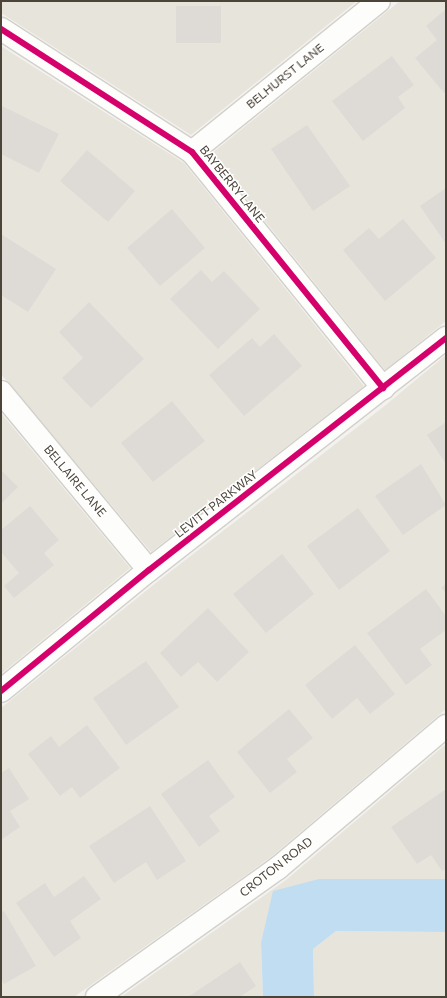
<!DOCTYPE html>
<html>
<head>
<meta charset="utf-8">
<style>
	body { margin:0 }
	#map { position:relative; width:447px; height:998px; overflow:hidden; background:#f4f2ee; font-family:Commissioner,sans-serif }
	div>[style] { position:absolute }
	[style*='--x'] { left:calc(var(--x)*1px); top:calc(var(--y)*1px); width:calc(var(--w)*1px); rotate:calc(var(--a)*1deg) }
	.residential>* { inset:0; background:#e7e4dc }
	.water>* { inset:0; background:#c0ddf1 }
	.building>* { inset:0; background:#dedbd6 }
	.roads { filter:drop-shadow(1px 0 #d2d0cb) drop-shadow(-1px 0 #d2d0cb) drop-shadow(0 1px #d2d0cb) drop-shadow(0 -1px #d2d0cb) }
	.minor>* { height:22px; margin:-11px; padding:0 11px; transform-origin:11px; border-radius:11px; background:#fdfdfc }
	.tertiary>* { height:22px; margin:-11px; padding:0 11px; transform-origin:11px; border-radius:11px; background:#fdfdfc }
	.cycleway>* { height:6px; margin:-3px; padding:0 3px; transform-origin:3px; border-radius:3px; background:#d6006c }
	span { translate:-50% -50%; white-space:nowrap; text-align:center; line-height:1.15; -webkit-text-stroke:3px #fff; paint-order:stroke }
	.street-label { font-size:12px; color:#4b4439 }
	.frame { position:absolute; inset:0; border:2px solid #4b4439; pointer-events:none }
</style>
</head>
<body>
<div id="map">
	<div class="residential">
		<i style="clip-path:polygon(1px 1px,357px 1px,191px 135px,1px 13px)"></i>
		<i style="clip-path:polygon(400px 1px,446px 1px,446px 321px,385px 370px,211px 154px)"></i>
		<i style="clip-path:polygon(1px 46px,184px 163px,364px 386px,151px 552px,1px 374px)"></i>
		<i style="clip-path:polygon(446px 355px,446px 709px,271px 857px,74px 997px,1px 997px,1px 708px,157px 582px,382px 408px)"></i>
		<i style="clip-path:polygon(1px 413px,130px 568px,1px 674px)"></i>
		<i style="clip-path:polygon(446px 744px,446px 879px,319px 879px,261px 943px,263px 997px,121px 997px,286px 880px)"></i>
		<i style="clip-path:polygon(336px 931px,446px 932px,446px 997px,314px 997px,313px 949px)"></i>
	</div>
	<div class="water">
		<i style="clip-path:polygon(319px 879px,446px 879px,446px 932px,336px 931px,313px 949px,314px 997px,263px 997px,261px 943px,273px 891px)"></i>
	</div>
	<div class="building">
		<i style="clip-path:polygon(176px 6px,221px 6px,221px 43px,176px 43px)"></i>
		<i style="clip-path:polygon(446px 9px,446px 92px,444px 93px,415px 58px,437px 40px,426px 26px)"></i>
		<i style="clip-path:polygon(392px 56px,414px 85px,398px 97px,405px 108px,363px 141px,332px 101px)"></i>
		<i style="clip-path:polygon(2px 106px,59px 134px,39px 173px,1px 154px)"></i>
		<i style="clip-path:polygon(307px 125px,350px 186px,313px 211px,271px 149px)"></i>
		<i style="clip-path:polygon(87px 150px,135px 191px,108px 222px,60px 181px)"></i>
		<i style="clip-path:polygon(446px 188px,446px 244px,420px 206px)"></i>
		<i style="clip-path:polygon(172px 209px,205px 248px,160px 286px,127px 248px)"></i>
		<i style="clip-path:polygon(403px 219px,436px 258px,385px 301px,343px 250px,369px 228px,379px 239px)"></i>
		<i style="clip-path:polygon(1px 234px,56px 269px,28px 312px,1px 295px)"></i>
		<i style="clip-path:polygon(201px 270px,212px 282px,224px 271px,260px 309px,218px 349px,170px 299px)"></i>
		<i style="clip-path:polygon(89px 302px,144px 359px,91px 408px,62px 378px,83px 358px,59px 332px)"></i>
		<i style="clip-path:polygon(274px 334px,302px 366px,244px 416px,209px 375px,252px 338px,260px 347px)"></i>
		<i style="clip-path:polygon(172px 401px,205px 441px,153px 482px,121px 443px)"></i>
		<i style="clip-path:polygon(446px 422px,446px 464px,427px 435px)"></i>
		<i style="clip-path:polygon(421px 464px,446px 505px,403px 535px,375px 496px)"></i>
		<i style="clip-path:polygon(1px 470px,18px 487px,1px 504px)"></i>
		<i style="clip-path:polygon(30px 506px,59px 540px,44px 553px,54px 565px,14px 598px,4px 586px,19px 573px,1px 552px,1px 530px)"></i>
		<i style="clip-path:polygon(358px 508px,390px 551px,339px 590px,307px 546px)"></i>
		<i style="clip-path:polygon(282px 554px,314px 594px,266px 633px,233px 594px)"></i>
		<i style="clip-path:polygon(446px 583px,446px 593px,441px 588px)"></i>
		<i style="clip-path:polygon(426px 589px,446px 616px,446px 630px,420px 649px,432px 665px,406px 685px,367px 633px)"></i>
		<i style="clip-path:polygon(208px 608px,249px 652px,217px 682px,198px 662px,181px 677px,160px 653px)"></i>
		<i style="clip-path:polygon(355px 645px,395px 694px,370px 714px,357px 698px,332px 719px,305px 685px)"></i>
		<i style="clip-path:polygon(146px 661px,179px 707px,126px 745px,93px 698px)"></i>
		<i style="clip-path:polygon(289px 709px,313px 738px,287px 759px,297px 772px,270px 793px,237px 752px)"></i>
		<i style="clip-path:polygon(87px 725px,120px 768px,80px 798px,72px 787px,60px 796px,28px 754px,51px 736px,59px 747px)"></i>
		<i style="clip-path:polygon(208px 760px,235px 797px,209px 816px,220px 831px,199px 847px,161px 794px)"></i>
		<i style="clip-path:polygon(9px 768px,29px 799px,10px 811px,20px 827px,1px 840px,1px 773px)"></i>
		<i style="clip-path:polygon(446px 789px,446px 869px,442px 871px,431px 855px,417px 864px,391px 827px)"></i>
		<i style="clip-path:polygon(150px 806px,186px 861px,157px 880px,146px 862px,114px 883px,89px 846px)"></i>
		<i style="clip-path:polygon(84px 876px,101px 899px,70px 921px,81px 938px,54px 957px,16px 903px,45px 883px,54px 897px)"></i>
		<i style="clip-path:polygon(4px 911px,36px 966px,4px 984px,1px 979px,1px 912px)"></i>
		<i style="clip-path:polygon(240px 962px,256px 986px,240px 997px,188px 997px)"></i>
	</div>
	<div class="roads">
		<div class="minor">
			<i style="--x:1;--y:29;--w:227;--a:32.8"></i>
			<i style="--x:192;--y:152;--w:304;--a:51"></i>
			<i style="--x:192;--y:152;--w:240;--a:-38.9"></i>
			<i style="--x:1;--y:392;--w:231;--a:50.3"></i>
			<i style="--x:97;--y:997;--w:222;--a:-35.5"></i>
			<i style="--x:278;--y:868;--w:220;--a:-40.2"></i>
		</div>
		<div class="tertiary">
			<i style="--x:1;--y:691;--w:191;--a:-39.3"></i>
			<i style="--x:149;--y:570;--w:377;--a:-38"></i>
		</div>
	</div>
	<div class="cycleway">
		<i style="--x:1;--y:29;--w:227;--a:32.8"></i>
		<i style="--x:192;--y:152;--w:304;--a:51"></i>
		<i style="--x:1;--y:691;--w:191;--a:-39.3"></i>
		<i style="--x:149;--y:570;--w:377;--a:-38"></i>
	</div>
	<div class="street-label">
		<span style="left:285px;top:76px;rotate:-39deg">BELHURST LANE</span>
		<span style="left:232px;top:184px;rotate:51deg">BAYBERRY LANE</span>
		<span style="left:75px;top:481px;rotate:50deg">BELLAIRE LANE</span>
		<span style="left:216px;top:504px;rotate:-38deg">LEVITT PARKWAY</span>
		<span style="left:276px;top:867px;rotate:-38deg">CROTON ROAD</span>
	</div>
	<div class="frame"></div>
</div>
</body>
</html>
